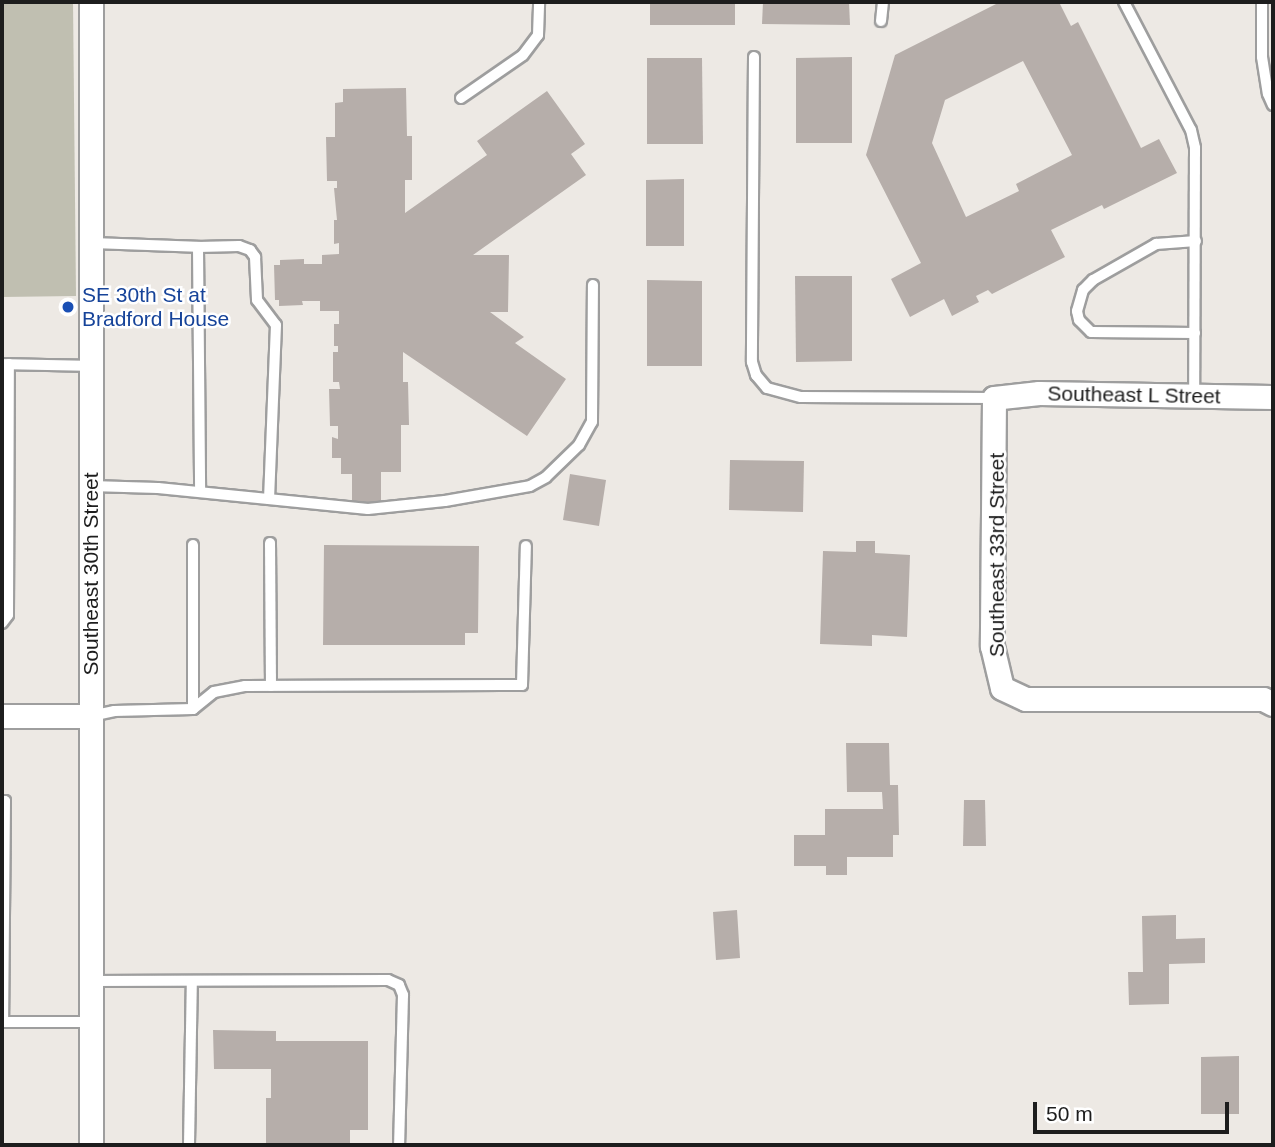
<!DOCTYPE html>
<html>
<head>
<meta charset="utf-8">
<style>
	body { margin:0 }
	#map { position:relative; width:1275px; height:1147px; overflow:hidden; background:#ede9e4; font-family:Helvetica,sans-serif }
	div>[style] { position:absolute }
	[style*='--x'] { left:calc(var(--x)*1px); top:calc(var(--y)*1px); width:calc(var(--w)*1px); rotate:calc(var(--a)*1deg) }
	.construction>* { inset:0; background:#c0bfb1 }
	.building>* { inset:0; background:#b6aeaa }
	.roads { filter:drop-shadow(2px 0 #9e9e9e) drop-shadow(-2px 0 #9e9e9e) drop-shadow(0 2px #9e9e9e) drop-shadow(0 -2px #9e9e9e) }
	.lane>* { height:10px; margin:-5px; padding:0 5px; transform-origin:5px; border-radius:5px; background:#fff }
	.street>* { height:23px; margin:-11.5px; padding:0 11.5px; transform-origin:11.5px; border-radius:11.5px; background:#fff }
	.dots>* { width:19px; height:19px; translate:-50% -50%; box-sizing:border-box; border:4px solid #fff; border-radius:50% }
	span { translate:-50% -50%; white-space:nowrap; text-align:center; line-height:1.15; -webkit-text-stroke:5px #fff; paint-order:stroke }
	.transit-label { font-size:21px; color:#164399 }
	.left { translate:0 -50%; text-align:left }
	.street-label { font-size:21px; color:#1d1d1d }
	.frame { position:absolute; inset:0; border:4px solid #1d1d1d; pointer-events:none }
	.scale { position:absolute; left:1033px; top:1102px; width:196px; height:32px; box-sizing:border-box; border:4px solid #1d1d1d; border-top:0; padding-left:9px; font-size:21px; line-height:24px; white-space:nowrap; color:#1d1d1d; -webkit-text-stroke:5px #fff; paint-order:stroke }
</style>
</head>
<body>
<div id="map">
	<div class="construction">
		<i style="clip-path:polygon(2px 2px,73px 2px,76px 296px,2px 297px)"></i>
	</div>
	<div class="building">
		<i style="clip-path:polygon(650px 2px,735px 2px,735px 25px,650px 25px)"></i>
		<i style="clip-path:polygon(763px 2px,849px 2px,850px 25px,762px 24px)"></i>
		<i style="clip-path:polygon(evenodd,1000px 2px,1059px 2px,1071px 26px,1078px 22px,1141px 148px,1159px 139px,1177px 173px,1104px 209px,1102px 205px,1051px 230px,1065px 257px,992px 294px,988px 290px,976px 296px,979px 302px,952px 316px,944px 299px,910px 317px,891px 279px,921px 263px,866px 155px,895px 55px,1000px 2px,1023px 61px,1072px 155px,1016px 184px,1019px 191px,966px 217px,932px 143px,945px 100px,1023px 61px)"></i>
		<i style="clip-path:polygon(852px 57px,852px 143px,796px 143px,796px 58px)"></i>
		<i style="clip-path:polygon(647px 58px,702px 58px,703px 144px,647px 144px)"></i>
		<i style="clip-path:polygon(406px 88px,407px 136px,412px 136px,412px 180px,405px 180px,405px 213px,487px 155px,477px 141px,547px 91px,585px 144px,571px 154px,586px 175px,473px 255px,509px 255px,508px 312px,490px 312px,524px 337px,515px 343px,566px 379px,527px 436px,403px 352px,403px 382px,408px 382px,409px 425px,401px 425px,401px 472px,381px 472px,381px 503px,352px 504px,352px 474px,341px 474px,341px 458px,332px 458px,332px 437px,338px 439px,338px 426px,330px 426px,329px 389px,340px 389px,339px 382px,333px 382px,333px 352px,338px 352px,338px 346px,334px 346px,334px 324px,339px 324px,339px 311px,320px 311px,320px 301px,302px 301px,303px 305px,279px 306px,279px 300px,275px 300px,274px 265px,280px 265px,280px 260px,304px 259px,304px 264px,322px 264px,322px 255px,339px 254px,339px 243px,334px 244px,334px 220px,337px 220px,334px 188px,337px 188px,337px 181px,327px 181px,326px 137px,335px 137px,335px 103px,343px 102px,343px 89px)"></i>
		<i style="clip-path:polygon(684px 179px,684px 246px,646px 246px,646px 180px)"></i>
		<i style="clip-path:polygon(795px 276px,852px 276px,852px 361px,796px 362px)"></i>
		<i style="clip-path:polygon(647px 280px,702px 281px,702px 366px,647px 366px)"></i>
		<i style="clip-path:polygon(730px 460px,804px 461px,803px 512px,729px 510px)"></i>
		<i style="clip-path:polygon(570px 474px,606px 480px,599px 526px,563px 520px)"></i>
		<i style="clip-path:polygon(856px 541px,875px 541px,875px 553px,910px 555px,907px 637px,872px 635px,872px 646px,820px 644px,823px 551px,856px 552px)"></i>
		<i style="clip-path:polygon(324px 545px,479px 546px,478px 633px,465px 633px,465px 645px,323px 645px)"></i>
		<i style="clip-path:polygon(846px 743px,889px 743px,890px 785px,898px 785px,899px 835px,893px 835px,893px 857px,847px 857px,847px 875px,826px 875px,826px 866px,794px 866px,794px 835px,825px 835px,825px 809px,883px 809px,882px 792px,847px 792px)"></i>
		<i style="clip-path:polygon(964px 800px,985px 800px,986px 846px,963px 846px)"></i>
		<i style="clip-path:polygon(737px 910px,740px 958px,716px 960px,713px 912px)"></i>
		<i style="clip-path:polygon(1176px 915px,1176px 939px,1205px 938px,1205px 963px,1169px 964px,1169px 1004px,1129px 1005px,1128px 972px,1143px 972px,1142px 916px)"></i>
		<i style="clip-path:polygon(213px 1030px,276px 1031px,276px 1041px,368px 1041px,368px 1130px,350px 1130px,350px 1145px,266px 1145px,266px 1098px,271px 1098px,271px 1069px,214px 1069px)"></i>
		<i style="clip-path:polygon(1239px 1056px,1239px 1114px,1201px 1114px,1201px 1057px)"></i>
	</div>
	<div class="roads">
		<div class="lane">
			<i style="--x:1124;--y:2;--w:144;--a:62.4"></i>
			<i style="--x:1191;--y:130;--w:18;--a:77"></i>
			<i style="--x:1195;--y:148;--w:248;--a:90.2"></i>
			<i style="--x:1262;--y:2;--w:55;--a:90"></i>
			<i style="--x:1262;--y:57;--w:37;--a:81"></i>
			<i style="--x:1268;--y:94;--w:12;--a:66"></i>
			<i style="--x:881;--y:21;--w:19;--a:-84"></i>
			<i style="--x:754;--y:57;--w:305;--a:90.4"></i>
			<i style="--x:752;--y:362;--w:14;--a:73"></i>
			<i style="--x:756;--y:375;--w:17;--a:50"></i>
			<i style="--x:767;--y:388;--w:35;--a:15"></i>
			<i style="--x:801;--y:397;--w:193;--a:0.3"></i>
			<i style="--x:461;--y:98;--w:75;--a:-34.7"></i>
			<i style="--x:523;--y:55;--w:25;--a:-53"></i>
			<i style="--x:538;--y:35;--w:33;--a:-88"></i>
			<i style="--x:91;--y:243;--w:107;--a:2.1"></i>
			<i style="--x:198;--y:247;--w:245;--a:89.5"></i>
			<i style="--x:198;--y:247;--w:41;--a:-1.4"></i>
			<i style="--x:239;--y:246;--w:12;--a:20"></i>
			<i style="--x:250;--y:250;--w:9;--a:54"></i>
			<i style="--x:255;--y:257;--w:43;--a:87.3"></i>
			<i style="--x:257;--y:300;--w:31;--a:53"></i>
			<i style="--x:276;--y:325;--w:174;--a:92.3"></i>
			<i style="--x:1195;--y:333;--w:104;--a:-179.4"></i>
			<i style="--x:1091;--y:332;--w:17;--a:-135"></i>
			<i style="--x:1079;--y:320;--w:9;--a:-103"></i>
			<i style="--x:1077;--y:311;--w:22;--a:-74"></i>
			<i style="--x:1083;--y:290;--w:14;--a:-45"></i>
			<i style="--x:1093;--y:280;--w:73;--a:-29.7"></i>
			<i style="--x:1156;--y:244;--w:40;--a:-4.3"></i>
			<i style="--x:3;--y:364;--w:88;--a:1.3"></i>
			<i style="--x:91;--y:486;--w:67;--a:1.7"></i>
			<i style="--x:158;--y:488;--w:211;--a:5.7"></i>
			<i style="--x:368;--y:509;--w:77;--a:-5.9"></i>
			<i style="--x:445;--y:501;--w:86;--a:-10"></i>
			<i style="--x:530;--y:486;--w:18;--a:-29"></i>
			<i style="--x:546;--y:477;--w:46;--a:-44.1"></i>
			<i style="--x:579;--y:445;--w:26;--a:-61"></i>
			<i style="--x:592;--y:422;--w:137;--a:-89.6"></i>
			<i style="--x:270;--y:543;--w:143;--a:89.6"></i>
			<i style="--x:2;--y:623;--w:10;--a:-53"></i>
			<i style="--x:8;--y:615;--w:251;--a:-89.8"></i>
			<i style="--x:193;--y:709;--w:164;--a:-90"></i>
			<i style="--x:91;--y:716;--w:24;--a:-12"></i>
			<i style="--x:114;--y:711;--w:79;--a:-1.5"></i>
			<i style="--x:193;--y:709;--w:27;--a:-39"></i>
			<i style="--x:214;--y:692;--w:32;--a:-11"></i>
			<i style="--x:245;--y:686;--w:277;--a:-0.2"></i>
			<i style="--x:522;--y:685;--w:139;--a:-88.4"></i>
			<i style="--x:2;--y:801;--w:3;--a:0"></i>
			<i style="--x:5;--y:801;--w:221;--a:90.5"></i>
			<i style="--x:3;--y:1022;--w:88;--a:0"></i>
			<i style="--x:91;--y:981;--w:297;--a:-0.2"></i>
			<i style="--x:388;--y:980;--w:12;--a:24"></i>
			<i style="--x:399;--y:985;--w:11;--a:68"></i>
			<i style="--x:403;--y:995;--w:150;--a:91.5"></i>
			<i style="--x:189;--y:1145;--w:164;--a:-89"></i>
		</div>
		<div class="street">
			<i style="--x:1273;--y:397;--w:234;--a:-179"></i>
			<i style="--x:1039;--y:393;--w:45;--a:173.7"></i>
			<i style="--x:994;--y:398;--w:248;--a:90.5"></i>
			<i style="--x:992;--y:646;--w:43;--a:76.6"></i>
			<i style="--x:1002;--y:688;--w:26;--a:25"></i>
			<i style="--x:1026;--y:699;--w:237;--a:0"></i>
			<i style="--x:1263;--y:699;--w:11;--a:27"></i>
			<i style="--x:2;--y:716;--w:89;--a:0"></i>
			<i style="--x:91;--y:1145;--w:1143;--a:-90"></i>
		</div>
	</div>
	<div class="dots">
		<i style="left:68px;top:307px;background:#1a4fb4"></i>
	</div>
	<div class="transit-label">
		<span class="left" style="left:82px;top:307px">SE 30th St at<br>Bradford House</span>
	</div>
	<div class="street-label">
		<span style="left:1134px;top:395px;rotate:1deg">Southeast L Street</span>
		<span style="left:997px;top:555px;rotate:-90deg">Southeast 33rd Street</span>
		<span style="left:91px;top:574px;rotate:-90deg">Southeast 30th Street</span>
	</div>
	<div class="frame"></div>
	<div class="scale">50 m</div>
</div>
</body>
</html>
